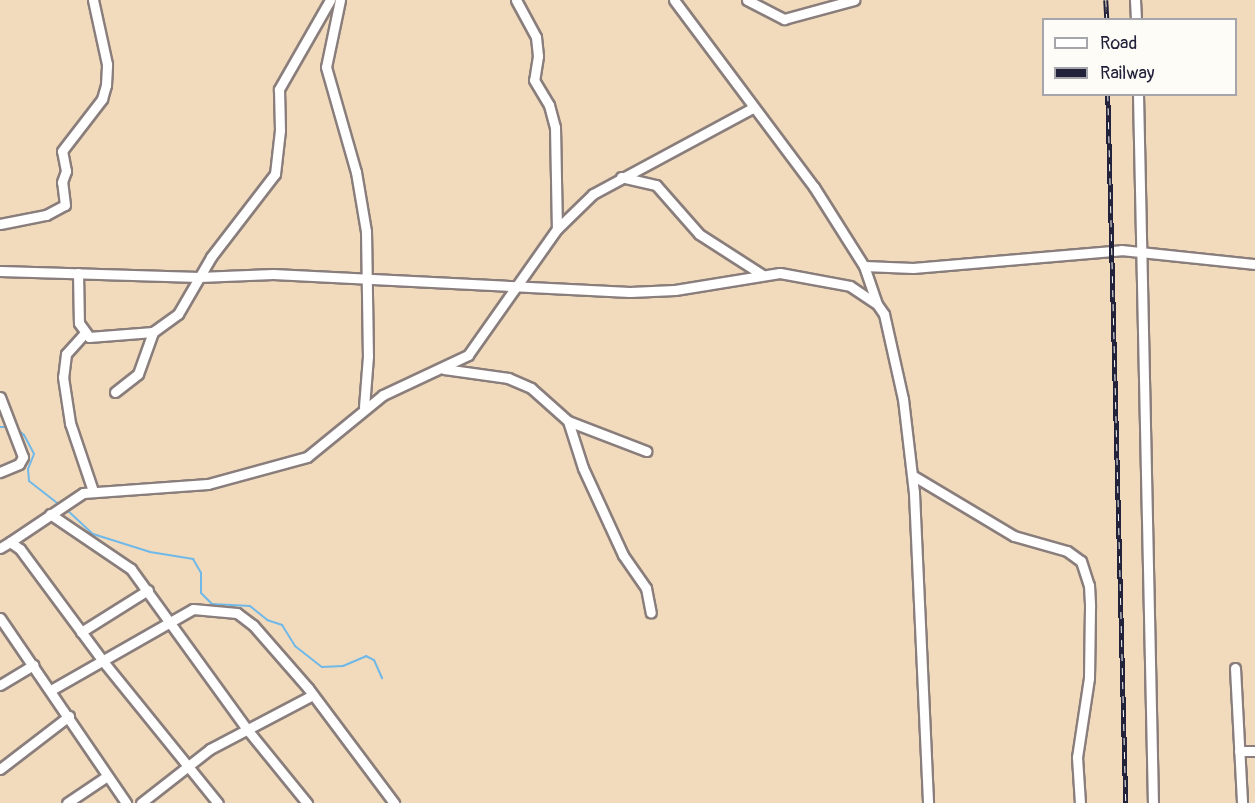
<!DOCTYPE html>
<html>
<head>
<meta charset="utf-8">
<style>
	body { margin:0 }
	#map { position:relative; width:1255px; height:803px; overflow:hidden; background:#f1dbbc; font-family:Pangolin,sans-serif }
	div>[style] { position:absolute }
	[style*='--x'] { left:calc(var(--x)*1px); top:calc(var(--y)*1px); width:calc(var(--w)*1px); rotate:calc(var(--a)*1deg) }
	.stream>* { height:2px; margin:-1px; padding:0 1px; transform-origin:1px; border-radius:1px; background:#70b8e8 }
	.roads { filter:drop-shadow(2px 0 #8a7e7c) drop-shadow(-2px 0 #8a7e7c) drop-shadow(0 2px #8a7e7c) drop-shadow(0 -2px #8a7e7c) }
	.minor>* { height:9px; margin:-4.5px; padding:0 4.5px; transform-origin:4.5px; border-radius:4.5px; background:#fff }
	.rail>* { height:4.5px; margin-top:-2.25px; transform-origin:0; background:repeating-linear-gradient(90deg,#fdfcf7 0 7px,#22223b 0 14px); box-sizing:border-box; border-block:2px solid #22223b }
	span { translate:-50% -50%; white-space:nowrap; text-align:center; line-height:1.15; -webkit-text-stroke:4.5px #fdfcf7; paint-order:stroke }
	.legend { position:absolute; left:1042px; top:18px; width:195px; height:78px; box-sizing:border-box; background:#fdfcf7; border:2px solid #a5a5ac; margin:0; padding:8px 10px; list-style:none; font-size:18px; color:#22223b }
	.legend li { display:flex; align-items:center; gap:12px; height:30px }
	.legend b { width:30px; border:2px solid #a5a5ac }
</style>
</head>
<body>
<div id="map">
	<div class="stream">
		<i style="--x:0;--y:427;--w:9;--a:0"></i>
		<i style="--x:15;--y:427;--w:12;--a:42"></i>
		<i style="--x:24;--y:435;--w:21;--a:62"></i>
		<i style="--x:34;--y:454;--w:16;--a:112"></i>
		<i style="--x:28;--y:469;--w:12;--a:85"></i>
		<i style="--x:29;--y:481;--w:41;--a:38"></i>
		<i style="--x:66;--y:509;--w:37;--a:43"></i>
		<i style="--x:93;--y:534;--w:60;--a:17.5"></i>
		<i style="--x:150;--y:552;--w:44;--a:9.2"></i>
		<i style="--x:193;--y:559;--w:16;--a:60"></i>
		<i style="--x:201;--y:573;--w:20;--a:90"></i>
		<i style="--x:201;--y:593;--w:16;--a:45"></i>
		<i style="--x:212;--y:604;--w:38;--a:3"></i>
		<i style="--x:250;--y:606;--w:22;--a:39"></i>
		<i style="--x:267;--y:620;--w:16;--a:18"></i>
		<i style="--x:282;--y:625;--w:25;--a:58"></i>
		<i style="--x:295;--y:646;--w:34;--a:38"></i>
		<i style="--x:322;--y:667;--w:21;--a:-3"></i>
		<i style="--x:343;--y:666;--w:25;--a:-23"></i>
		<i style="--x:366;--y:656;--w:9;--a:27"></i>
		<i style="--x:374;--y:660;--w:20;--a:66"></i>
	</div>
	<div class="roads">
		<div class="minor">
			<i style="--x:340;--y:0;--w:68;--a:101.8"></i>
			<i style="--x:326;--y:67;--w:109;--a:74.1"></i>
			<i style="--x:356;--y:172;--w:60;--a:80.4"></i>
			<i style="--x:366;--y:231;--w:125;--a:89.1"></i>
			<i style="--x:368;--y:356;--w:51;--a:94.5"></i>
			<i style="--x:516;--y:0;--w:42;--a:61.6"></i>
			<i style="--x:536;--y:37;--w:19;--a:84"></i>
			<i style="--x:538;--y:56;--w:24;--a:99"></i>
			<i style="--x:534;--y:80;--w:29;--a:59"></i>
			<i style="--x:549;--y:105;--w:23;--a:75"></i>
			<i style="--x:555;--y:127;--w:102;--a:88.9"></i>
			<i style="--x:674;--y:0;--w:234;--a:53.2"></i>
			<i style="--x:814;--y:187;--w:93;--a:57.7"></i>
			<i style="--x:864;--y:266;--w:40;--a:71.1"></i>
			<i style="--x:747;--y:0;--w:42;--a:27.2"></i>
			<i style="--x:784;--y:19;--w:73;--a:-15.2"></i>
			<i style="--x:1135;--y:0;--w:20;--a:87"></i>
			<i style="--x:1138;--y:94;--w:709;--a:88.79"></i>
			<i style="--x:621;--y:177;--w:36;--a:13"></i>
			<i style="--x:656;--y:185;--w:65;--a:48.7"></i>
			<i style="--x:699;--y:234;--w:74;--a:32.8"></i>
			<i style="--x:0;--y:224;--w:47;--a:-11.1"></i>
			<i style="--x:46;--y:215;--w:21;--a:-28"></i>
			<i style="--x:65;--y:205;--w:23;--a:-97"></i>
			<i style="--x:62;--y:182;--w:12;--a:-70"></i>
			<i style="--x:66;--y:171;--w:20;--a:-101"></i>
			<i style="--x:62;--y:151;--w:66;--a:-52.4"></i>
			<i style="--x:102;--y:99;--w:15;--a:-74"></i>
			<i style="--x:106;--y:85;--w:21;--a:-87"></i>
			<i style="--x:107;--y:64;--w:66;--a:-102.3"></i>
			<i style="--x:864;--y:266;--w:49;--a:2.3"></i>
			<i style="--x:913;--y:268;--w:209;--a:-4.9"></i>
			<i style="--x:1121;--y:250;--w:135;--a:6"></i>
			<i style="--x:0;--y:271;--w:199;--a:1.7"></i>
			<i style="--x:199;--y:277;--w:74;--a:-2.3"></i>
			<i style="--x:273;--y:274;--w:357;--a:2.9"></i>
			<i style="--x:630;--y:292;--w:45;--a:-2.5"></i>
			<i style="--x:675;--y:290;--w:106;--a:-9.2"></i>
			<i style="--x:780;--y:273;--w:71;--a:10.5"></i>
			<i style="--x:850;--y:286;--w:32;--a:34"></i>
			<i style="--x:877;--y:304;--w:12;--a:55"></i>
			<i style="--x:884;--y:314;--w:87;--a:77.4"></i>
			<i style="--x:903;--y:399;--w:95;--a:83.3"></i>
			<i style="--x:914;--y:493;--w:310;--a:87.4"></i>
			<i style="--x:78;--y:273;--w:50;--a:88.9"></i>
			<i style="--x:79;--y:323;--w:17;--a:54"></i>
			<i style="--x:89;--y:337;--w:64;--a:-4.5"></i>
			<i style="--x:153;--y:332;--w:31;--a:-36"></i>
			<i style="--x:178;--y:314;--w:66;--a:-59.9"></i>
			<i style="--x:211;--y:257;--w:105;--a:-52.4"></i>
			<i style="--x:275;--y:174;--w:44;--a:-83.5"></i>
			<i style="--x:280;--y:130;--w:41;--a:-91.4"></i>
			<i style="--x:279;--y:89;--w:103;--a:-60.2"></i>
			<i style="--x:84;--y:334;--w:27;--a:132"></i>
			<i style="--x:66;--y:354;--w:23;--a:97"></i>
			<i style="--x:63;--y:377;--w:47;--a:81.3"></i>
			<i style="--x:70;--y:423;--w:72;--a:71.3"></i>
			<i style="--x:444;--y:369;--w:65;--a:8"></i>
			<i style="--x:508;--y:378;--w:25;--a:23"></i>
			<i style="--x:531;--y:388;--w:50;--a:41.7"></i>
			<i style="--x:568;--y:421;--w:84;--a:21"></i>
			<i style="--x:115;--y:392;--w:29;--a:-38"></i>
			<i style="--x:138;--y:374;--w:45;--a:-70.3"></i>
			<i style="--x:0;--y:397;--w:64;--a:69"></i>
			<i style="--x:23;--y:457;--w:8;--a:120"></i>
			<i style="--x:19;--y:464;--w:21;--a:157"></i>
			<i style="--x:568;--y:421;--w:49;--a:72.3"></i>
			<i style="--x:583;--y:468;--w:96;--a:65.3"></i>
			<i style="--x:623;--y:555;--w:40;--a:55.1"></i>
			<i style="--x:646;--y:588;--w:25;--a:79"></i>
			<i style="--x:912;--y:475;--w:119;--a:30.9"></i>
			<i style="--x:1014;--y:536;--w:55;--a:15.8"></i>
			<i style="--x:1067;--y:551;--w:17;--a:36"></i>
			<i style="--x:1081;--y:561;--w:25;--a:72"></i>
			<i style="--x:1089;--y:585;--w:22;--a:87"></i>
			<i style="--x:1090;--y:607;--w:71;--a:90.8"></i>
			<i style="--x:1089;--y:678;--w:80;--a:98.6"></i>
			<i style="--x:1077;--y:757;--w:46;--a:86.3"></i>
			<i style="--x:50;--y:514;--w:98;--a:34.2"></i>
			<i style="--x:131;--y:569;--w:196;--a:54.1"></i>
			<i style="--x:246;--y:728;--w:97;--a:50.9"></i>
			<i style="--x:10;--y:542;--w:88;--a:-33.9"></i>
			<i style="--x:83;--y:493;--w:125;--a:-4.1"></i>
			<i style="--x:208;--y:484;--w:103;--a:-15.3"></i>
			<i style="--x:307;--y:457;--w:98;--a:-39.2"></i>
			<i style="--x:383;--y:395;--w:94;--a:-25.2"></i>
			<i style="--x:468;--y:355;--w:154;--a:-54.8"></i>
			<i style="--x:557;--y:229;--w:50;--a:-44.2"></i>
			<i style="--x:593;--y:194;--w:182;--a:-28.3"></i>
			<i style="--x:0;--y:548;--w:12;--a:-31"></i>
			<i style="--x:10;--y:542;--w:12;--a:35"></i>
			<i style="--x:20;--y:549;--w:138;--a:53.5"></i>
			<i style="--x:102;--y:660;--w:184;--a:51"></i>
			<i style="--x:0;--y:618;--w:224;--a:55.7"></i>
			<i style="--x:81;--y:632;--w:79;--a:-32.1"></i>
			<i style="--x:1235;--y:668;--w:135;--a:87"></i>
			<i style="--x:0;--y:685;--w:39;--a:-31"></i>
			<i style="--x:51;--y:690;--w:163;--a:-29.7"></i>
			<i style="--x:193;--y:609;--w:44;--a:5.2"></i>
			<i style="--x:237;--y:613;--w:20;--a:37"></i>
			<i style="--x:253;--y:625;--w:84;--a:48.9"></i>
			<i style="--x:308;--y:688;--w:144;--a:53.2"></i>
			<i style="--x:1239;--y:751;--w:16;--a:0"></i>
			<i style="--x:0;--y:769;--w:87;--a:-37.5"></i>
			<i style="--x:67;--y:803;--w:48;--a:-34"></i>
			<i style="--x:141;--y:803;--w:88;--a:-38"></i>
			<i style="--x:210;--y:749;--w:116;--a:-27.7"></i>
		</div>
	</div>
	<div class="rail">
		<i style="--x:1106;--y:0;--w:20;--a:87"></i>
		<i style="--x:1108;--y:94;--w:709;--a:88.55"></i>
	</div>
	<ul class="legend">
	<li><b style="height:8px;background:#fff"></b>Road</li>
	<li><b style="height:8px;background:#22223b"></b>Railway</li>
	</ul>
</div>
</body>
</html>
